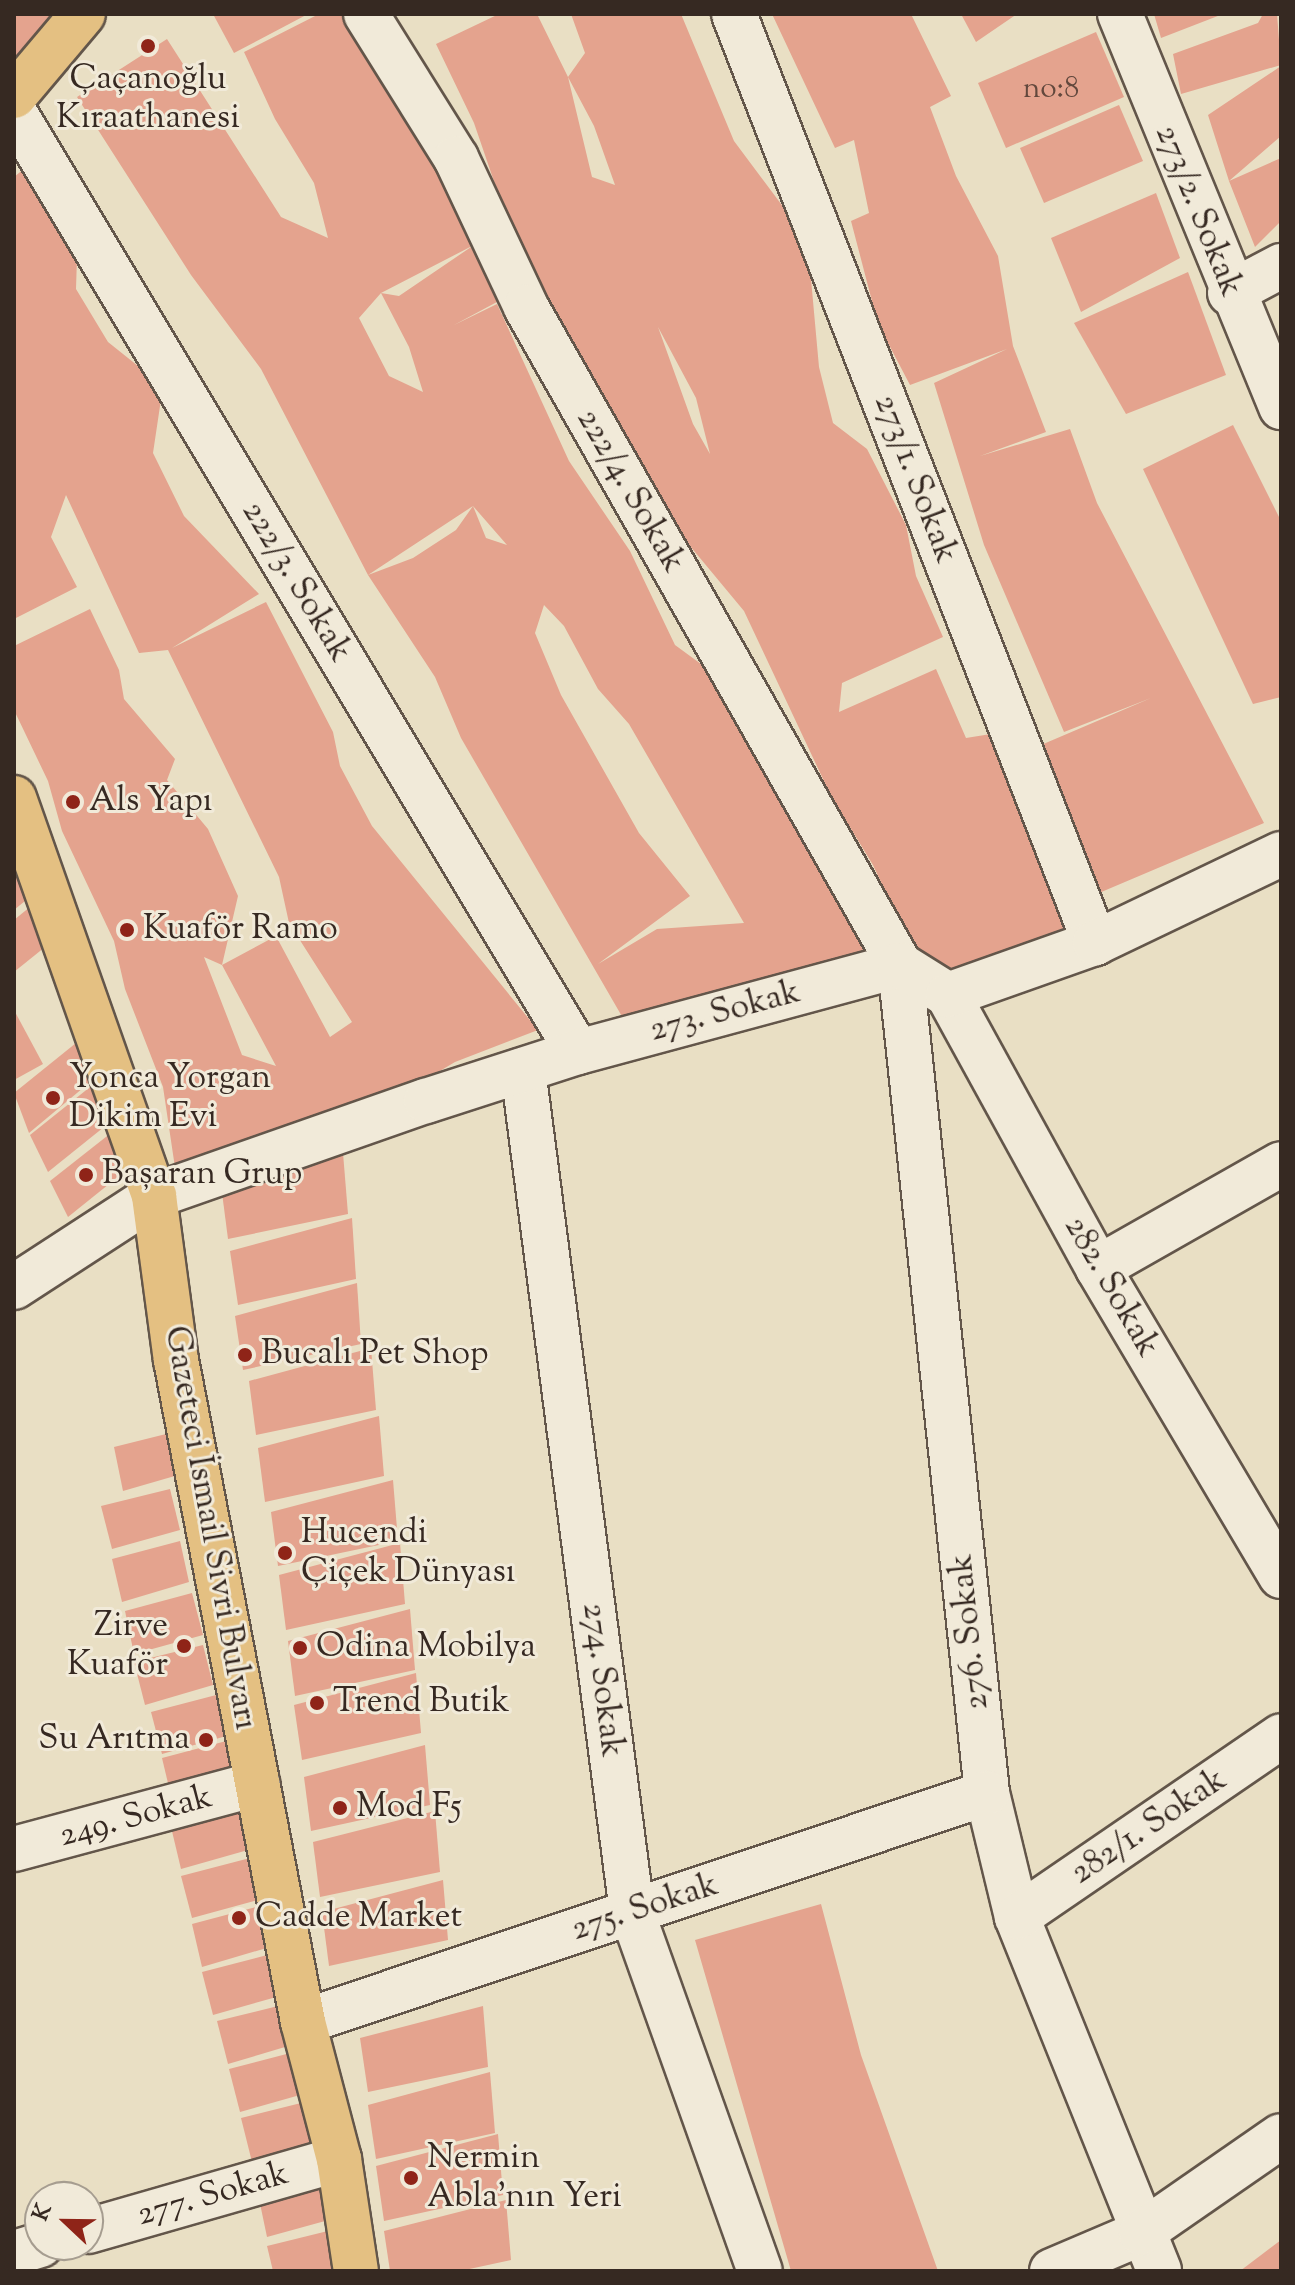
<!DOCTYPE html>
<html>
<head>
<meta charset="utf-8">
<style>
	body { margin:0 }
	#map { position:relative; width:1295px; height:2285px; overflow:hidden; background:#e9dfc4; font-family:"Sorts Mill Goudy",serif }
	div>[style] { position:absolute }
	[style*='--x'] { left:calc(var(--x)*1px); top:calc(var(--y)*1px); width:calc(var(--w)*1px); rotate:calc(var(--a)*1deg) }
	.building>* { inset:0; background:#e4a38e }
	.roads { filter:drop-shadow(2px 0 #63564a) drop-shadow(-2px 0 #63564a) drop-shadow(0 2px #63564a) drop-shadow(0 -2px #63564a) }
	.minor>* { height:44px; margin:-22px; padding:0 22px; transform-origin:22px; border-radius:22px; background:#f1ead9 }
	.major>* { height:44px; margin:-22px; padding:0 22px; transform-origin:22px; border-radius:22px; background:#e4c082 }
	.dots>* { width:22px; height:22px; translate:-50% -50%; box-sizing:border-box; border:4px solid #f1ead9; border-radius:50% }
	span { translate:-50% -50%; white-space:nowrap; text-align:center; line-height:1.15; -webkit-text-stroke:6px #f1ead9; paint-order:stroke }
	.number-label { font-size:30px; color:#62483d }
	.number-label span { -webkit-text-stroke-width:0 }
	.poi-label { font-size:34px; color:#362922 }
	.left { translate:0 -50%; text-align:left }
	.right { translate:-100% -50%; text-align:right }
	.street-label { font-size:34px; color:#362922 }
	.frame { position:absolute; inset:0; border:16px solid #362922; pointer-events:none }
	.north { position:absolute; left:24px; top:2181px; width:80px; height:80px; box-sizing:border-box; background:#f1ead9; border:2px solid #a69d90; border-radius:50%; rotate:292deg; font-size:22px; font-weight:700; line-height:32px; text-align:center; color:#362922 }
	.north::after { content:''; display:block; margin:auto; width:28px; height:36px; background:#8f2418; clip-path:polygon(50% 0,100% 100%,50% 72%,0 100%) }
</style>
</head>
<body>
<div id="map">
	<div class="building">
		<i style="clip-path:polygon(14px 14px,60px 14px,14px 61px)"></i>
		<i style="clip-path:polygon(213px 14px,308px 14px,234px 53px)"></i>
		<i style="clip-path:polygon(evenodd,319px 14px,341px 14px,410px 117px,510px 295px,454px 325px,497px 304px,569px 461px,630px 551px,675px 645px,716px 675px,897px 964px,631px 1032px,461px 738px,435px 677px,368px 575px,261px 369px,191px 275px,77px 97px,167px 39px,281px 217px,328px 238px,314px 183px,275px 119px,244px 52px,319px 14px,474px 245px,399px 296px,381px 293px,474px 245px,319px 14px,381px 293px,409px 347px,423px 392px,389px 376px,359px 318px,381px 293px,319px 14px,473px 506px,507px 545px,486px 538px,473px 506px,319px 14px,473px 506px,456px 530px,413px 558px,368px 575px,473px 506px,319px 14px,544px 605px,564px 626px,598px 689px,629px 724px,744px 923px,657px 929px,598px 964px,690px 896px,639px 833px,561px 695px,535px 633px,544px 605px)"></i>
		<i style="clip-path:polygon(evenodd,499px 14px,537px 14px,568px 77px,592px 177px,615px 185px,594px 126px,568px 77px,585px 53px,571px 14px,681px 14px,734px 141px,787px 212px,811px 279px,819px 367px,833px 423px,867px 449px,906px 525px,916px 576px,943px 637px,842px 683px,839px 712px,936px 669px,966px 738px,997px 733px,1083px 940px,949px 985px,914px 953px,873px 865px,831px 796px,744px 611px,690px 546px,636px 466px,588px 368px,533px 295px,474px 123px,436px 44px,499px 14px,658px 327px,696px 398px,710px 454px,693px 424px,658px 327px)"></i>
		<i style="clip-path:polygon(772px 14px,911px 14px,951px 96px,930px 107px,956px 176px,998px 256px,1013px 346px,1046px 432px,980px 456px,1070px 429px,1097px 503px,1264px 823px,1099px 893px,1034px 748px,1151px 698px,1064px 732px,984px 545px,934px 383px,1007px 349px,910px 385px,878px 324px,851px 221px,869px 213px,854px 140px,835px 148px)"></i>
		<i style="clip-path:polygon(961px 14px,1017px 14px,976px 42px)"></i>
		<i style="clip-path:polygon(1154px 14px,1223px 14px,1161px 38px)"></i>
		<i style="clip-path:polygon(1263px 14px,1277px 14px,1281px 65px,1181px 94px,1173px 54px,1258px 23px)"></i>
		<i style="clip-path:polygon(1096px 32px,1124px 97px,1006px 148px,978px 83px)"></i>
		<i style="clip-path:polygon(1281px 66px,1281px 136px,1229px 181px,1281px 158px,1281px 221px,1255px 247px,1229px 181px,1208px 115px)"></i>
		<i style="clip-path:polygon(1119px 105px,1143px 161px,1044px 203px,1020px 148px)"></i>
		<i style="clip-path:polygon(evenodd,35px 160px,78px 227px,76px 289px,108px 342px,163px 386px,153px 453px,184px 516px,259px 594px,172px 648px,266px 602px,333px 732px,340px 766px,372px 826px,538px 1030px,455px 1062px,396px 1097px,177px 1181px,163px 1087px,125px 989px,114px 941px,62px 831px,48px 781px,14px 710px,14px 646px,90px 609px,119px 670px,124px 699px,175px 759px,167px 780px,208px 829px,238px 896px,222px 965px,276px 936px,330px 1037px,352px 1022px,289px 923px,279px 877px,168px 650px,139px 653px,66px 495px,51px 537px,77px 587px,14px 619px,14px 177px,35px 160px,204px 957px,222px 965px,276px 1066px,242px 1055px,204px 957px)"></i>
		<i style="clip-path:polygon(1156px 193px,1180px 258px,1081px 312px,1051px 238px)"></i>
		<i style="clip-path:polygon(1188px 272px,1226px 375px,1126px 414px,1074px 323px)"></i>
		<i style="clip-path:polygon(1233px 425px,1281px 521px,1281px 697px,1253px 704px,1143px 469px)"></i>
		<i style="clip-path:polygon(14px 859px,36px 892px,14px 910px)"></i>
		<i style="clip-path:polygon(36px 902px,50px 943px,14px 972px,14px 920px)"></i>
		<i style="clip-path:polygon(14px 1010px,43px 1064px,14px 1080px)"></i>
		<i style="clip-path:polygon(76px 1043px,89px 1083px,29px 1133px,14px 1093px)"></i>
		<i style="clip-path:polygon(95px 1083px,109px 1123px,48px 1172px,30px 1135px)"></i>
		<i style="clip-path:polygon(116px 1129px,129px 1168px,68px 1217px,50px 1181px)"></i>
		<i style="clip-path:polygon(343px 1153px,348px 1214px,228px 1239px,221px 1185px)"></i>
		<i style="clip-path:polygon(352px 1218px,356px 1279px,238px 1305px,230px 1251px)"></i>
		<i style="clip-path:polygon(357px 1283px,361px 1344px,243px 1370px,235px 1316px)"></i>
		<i style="clip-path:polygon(371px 1348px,376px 1410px,256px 1435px,249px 1381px)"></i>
		<i style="clip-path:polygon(379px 1416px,384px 1476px,265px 1502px,258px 1448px)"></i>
		<i style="clip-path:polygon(182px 1430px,192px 1471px,123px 1491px,114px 1447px)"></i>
		<i style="clip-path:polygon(393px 1480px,398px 1541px,278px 1566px,271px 1512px)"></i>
		<i style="clip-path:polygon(170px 1489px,180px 1530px,112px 1549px,101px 1506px)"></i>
		<i style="clip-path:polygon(180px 1541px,189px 1582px,122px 1602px,112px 1559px)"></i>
		<i style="clip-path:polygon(400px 1543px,405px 1604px,286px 1630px,279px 1575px)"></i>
		<i style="clip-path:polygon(192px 1593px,203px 1635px,134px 1654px,125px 1611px)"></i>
		<i style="clip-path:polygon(410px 1609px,415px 1670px,295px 1696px,288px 1641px)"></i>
		<i style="clip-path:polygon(203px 1645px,213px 1685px,145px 1705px,134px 1662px)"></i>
		<i style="clip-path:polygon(416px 1673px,421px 1733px,302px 1760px,294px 1705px)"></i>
		<i style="clip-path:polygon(220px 1694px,230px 1735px,162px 1754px,151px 1712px)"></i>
		<i style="clip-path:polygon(230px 1740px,240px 1781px,172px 1800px,162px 1758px)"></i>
		<i style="clip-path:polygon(425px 1745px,430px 1805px,311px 1831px,304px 1777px)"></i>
		<i style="clip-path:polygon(239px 1809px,248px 1850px,181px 1869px,171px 1827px)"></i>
		<i style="clip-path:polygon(435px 1811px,440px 1872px,320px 1897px,313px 1842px)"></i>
		<i style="clip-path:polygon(250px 1858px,261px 1899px,192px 1918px,181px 1876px)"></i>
		<i style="clip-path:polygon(443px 1880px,448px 1940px,329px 1966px,322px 1912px)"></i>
		<i style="clip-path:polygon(821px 1904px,861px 2055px,938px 2271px,791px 2271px,695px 1940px)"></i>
		<i style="clip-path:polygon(260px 1906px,270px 1947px,202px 1967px,192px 1924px)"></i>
		<i style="clip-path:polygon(271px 1954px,280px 1996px,213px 2015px,202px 1972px)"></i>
		<i style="clip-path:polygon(286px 2004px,295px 2044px,228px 2064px,217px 2021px)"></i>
		<i style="clip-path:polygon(483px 2006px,488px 2067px,368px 2092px,360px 2038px)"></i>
		<i style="clip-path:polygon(298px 2051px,307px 2093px,240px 2112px,229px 2069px)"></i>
		<i style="clip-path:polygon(490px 2072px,495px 2133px,376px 2159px,368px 2105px)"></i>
		<i style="clip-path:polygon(309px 2101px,320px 2142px,252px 2162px,241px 2118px)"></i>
		<i style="clip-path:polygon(498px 2134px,503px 2195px,384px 2221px,376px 2166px)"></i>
		<i style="clip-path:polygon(325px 2176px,336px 2218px,267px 2237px,258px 2194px)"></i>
		<i style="clip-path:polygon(506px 2200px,511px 2260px,460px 2271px,390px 2271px,384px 2231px)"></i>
		<i style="clip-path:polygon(336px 2229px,339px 2271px,273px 2271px,267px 2246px)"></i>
		<i style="clip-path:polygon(1281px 2240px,1281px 2271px,1240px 2271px)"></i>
	</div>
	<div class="roads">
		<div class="minor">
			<i style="--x:366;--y:14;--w:170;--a:58"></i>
			<i style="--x:456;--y:158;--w:165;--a:64.8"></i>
			<i style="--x:526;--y:307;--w:757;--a:60.39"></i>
			<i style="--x:900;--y:965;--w:833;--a:84"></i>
			<i style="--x:987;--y:1793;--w:128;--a:76.4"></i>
			<i style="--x:1017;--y:1917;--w:381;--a:68.1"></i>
			<i style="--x:734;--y:14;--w:997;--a:68.76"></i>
			<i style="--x:1120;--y:14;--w:425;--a:67.7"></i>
			<i style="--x:14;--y:112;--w:1096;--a:59.04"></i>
			<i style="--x:1230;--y:293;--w:58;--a:-27.9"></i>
			<i style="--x:948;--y:995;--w:311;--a:61.2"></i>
			<i style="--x:1098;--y:1268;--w:358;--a:59.3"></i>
			<i style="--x:523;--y:1070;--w:849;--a:82.62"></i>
			<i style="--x:632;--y:1912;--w:381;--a:70.4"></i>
			<i style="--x:1098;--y:1268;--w:210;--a:-29.6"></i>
			<i style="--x:14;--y:1287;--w:167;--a:-33"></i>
			<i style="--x:154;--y:1196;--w:288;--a:-19.3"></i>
			<i style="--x:426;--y:1101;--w:160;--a:-17.9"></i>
			<i style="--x:578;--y:1052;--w:334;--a:-15.1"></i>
			<i style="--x:900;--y:965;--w:57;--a:32"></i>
			<i style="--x:948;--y:995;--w:156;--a:-19.5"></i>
			<i style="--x:1095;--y:943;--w:206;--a:-25.6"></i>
			<i style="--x:14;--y:1849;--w:252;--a:-15"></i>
			<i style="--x:1017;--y:1917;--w:320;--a:-34.4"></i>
			<i style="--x:303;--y:2022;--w:721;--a:-18.51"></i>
			<i style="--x:88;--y:2231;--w:261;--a:-16"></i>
			<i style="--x:14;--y:2253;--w:28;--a:-17"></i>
			<i style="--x:1052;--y:2271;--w:97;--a:-23.1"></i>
			<i style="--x:1141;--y:2233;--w:170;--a:-34.7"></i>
		</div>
		<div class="major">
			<i style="--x:14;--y:96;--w:107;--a:-49.9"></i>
			<i style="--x:14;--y:798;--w:422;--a:70.6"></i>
			<i style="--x:154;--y:1196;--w:165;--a:82.4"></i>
			<i style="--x:176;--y:1360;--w:674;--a:79.14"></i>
			<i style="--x:303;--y:2022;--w:142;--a:75.3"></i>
			<i style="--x:339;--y:2159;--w:113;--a:81.4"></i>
		</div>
	</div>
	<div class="dots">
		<i style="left:148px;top:46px;background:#8f2418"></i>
		<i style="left:73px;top:802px;background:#8f2418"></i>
		<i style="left:127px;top:930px;background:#8f2418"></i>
		<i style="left:53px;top:1098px;background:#8f2418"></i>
		<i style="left:86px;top:1175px;background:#8f2418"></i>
		<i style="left:245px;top:1355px;background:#8f2418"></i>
		<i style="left:285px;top:1553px;background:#8f2418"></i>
		<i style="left:184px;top:1646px;background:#8f2418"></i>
		<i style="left:300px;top:1648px;background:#8f2418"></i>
		<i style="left:317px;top:1703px;background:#8f2418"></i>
		<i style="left:206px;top:1740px;background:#8f2418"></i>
		<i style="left:340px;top:1808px;background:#8f2418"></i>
		<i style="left:239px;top:1918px;background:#8f2418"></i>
		<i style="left:411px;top:2178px;background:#8f2418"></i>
	</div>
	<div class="number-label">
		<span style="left:1051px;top:90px">no:8</span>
	</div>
	<div class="poi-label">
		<span style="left:148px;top:99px">Çaçanoğlu<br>Kıraathanesi</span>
		<span class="left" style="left:89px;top:802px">Als Yapı</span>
		<span class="left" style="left:143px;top:930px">Kuaför Ramo</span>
		<span class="left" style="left:69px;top:1098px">Yonca Yorgan<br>Dikim Evi</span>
		<span class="left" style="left:102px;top:1175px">Başaran Grup</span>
		<span class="left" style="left:261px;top:1355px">Bucalı Pet Shop</span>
		<span class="left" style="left:301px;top:1553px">Hucendi<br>Çiçek Dünyası</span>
		<span class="right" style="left:168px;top:1646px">Zirve<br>Kuaför</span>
		<span class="left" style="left:316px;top:1648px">Odina Mobilya</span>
		<span class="left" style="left:333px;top:1703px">Trend Butik</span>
		<span class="right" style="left:190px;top:1740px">Su Arıtma</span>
		<span class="left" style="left:356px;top:1808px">Mod F5</span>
		<span class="left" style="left:255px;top:1918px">Cadde Market</span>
		<span class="left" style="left:427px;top:2178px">Nermin<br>Abla'nın Yeri</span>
	</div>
	<div class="street-label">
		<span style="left:1198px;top:211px;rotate:68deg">273/2. Sokak</span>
		<span style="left:915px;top:479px;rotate:69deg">273/1. Sokak</span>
		<span style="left:630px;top:491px;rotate:60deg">222/4. Sokak</span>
		<span style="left:296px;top:582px;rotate:59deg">222/3. Sokak</span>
		<span style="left:725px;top:1012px;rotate:-15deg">273. Sokak</span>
		<span style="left:1111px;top:1287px;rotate:60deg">282. Sokak</span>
		<span style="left:210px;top:1528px;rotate:80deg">Gazeteci İsmail Sivri Bulvarı</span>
		<span style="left:970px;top:1632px;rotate:-96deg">276. Sokak</span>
		<span style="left:602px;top:1680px;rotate:83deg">274. Sokak</span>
		<span style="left:136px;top:1817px;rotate:-15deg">249. Sokak</span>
		<span style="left:1149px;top:1827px;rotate:-34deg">282/1. Sokak</span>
		<span style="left:645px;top:1908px;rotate:-18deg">275. Sokak</span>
		<span style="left:213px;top:2195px;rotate:-16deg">277. Sokak</span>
	</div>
	<div class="frame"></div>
	<div class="north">K</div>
</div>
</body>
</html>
